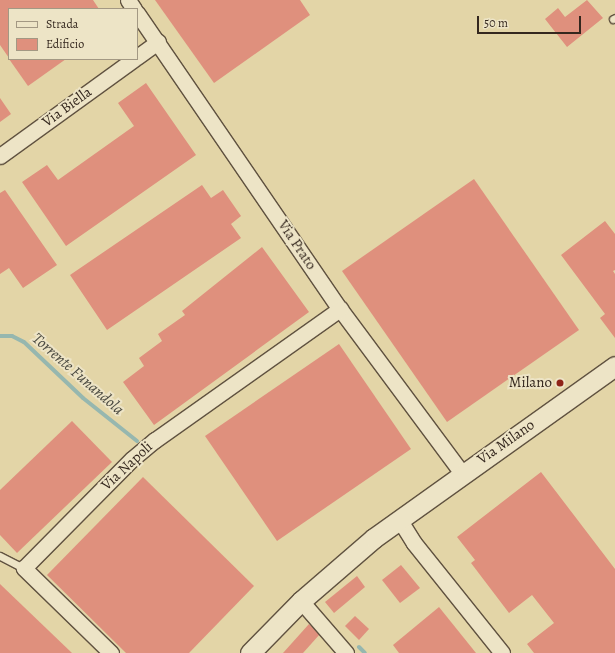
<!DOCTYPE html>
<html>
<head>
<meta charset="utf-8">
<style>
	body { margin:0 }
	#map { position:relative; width:615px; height:653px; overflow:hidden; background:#e3d5a7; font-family:Alegreya,serif }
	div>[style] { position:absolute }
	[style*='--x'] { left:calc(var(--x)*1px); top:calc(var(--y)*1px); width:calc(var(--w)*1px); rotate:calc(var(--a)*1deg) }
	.stream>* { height:4px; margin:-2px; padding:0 2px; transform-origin:2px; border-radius:2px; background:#96b7af }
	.building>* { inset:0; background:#df907d }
	.roads { filter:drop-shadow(1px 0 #605240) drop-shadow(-1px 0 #605240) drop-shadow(0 1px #605240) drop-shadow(0 -1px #605240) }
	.service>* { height:7px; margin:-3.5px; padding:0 3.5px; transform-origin:3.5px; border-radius:3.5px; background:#ede4c6 }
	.minor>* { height:15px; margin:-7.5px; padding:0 7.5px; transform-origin:7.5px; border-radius:7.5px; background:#ede4c6 }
	.tertiary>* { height:19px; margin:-9.5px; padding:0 9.5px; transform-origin:9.5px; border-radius:9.5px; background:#ede4c6 }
	.dots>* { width:11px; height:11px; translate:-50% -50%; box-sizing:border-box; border:2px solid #ede4c6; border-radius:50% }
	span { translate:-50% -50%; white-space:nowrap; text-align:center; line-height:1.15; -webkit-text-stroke:4px #ede4c6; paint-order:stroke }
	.street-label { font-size:15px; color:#34271e }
	.poi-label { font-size:15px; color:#34271e }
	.right { translate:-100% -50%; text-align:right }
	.water-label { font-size:16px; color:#4c4b42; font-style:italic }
	.legend { position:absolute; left:8px; top:8px; width:130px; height:52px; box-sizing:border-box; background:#ede4c6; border:1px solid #a39883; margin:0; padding:5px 7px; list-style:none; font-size:12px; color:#34271e }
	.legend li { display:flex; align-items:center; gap:8px; height:20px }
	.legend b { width:20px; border:1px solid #a39883 }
	.scale { position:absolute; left:477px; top:16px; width:104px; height:18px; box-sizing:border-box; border:2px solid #34271e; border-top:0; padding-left:5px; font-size:12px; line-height:14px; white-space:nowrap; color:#34271e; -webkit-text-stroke:3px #ede4c6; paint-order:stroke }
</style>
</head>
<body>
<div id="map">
	<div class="stream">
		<i style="--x:0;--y:336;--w:12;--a:0"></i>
		<i style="--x:12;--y:336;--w:13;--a:27"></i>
		<i style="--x:24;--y:342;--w:81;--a:43.5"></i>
		<i style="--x:83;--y:398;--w:69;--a:38.5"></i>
		<i style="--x:359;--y:647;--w:8;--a:45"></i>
	</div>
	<div class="building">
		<i style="clip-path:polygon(0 0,93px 0,99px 9px,9px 9px,9px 58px,0 45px)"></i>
		<i style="clip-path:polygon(155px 0,300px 0,310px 15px,214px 83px)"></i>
		<i style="clip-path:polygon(587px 0,603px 18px,567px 47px,545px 19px,558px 8px,565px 17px)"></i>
		<i style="clip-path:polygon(9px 59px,66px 59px,28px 86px)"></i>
		<i style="clip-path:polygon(146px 83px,196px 155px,66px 246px,22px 182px,47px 165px,58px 180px,134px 126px,118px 103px)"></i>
		<i style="clip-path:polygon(0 98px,11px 114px,0 122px)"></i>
		<i style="clip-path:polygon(474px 179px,579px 330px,447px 422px,342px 271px)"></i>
		<i style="clip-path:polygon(202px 185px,211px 198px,223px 190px,241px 216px,231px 224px,241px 238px,107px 330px,70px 275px)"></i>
		<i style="clip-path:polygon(5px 190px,57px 265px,23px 288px,9px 268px,0 274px,0 193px)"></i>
		<i style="clip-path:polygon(605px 221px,615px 234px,615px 270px,613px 271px,615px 274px,615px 338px,600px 318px,605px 314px,561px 255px)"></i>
		<i style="clip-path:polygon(262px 247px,309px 312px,154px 425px,123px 382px,144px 366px,139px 358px,162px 341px,158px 334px,185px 315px,182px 311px)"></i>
		<i style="clip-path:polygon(339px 344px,411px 449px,277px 541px,205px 436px)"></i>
		<i style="clip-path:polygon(72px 421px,112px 462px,17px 553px,0 535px,0 490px)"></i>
		<i style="clip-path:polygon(541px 472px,615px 569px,615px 653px,534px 653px,527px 644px,554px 623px,532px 595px,509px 613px,471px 563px,475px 560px,457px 537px)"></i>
		<i style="clip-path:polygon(143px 477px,254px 586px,189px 653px,126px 653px,47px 575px)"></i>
		<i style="clip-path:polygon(401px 565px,420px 588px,400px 603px,382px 580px)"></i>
		<i style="clip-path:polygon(357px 576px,365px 587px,334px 613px,325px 602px)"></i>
		<i style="clip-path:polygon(0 584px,72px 653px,0 653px)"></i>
		<i style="clip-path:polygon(439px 607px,476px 653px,399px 653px,393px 645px)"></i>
		<i style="clip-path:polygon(355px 616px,369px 629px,359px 640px,345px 626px)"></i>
		<i style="clip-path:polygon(309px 624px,320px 634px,303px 653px,283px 653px)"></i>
	</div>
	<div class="roads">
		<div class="service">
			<i style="--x:613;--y:19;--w:2;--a:-27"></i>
			<i style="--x:0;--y:556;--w:27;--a:27"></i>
		</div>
		<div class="minor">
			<i style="--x:128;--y:0;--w:11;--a:56"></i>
			<i style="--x:137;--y:13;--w:359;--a:55.6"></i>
			<i style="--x:340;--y:309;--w:204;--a:53.4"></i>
			<i style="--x:137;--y:57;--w:26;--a:-36"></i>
			<i style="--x:0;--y:156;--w:165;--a:-35.9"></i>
			<i style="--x:399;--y:519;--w:28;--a:58"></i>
			<i style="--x:414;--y:543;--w:141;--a:51.3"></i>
			<i style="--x:301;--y:601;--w:69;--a:49.1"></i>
			<i style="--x:111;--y:653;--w:122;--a:-135.7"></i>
			<i style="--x:24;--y:568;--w:153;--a:-45.3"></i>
			<i style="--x:132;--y:459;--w:30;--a:-40"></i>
			<i style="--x:155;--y:440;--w:227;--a:-35.3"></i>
		</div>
		<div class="tertiary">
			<i style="--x:250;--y:653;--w:73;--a:-45.6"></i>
			<i style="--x:301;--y:601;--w:96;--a:-40.8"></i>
			<i style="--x:374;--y:538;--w:296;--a:-35.5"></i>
		</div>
	</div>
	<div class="dots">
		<i style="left:560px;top:383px;background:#8f2418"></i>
	</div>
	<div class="street-label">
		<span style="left:67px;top:107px;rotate:-36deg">Via Biella</span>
		<span style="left:297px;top:245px;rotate:56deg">Via Prato</span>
		<span style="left:506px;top:442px;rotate:-35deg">Via Milano</span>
		<span style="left:127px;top:466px;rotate:-43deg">Via Napoli</span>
	</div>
	<div class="poi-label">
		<span class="right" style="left:552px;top:383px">Milano</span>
	</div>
	<div class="water-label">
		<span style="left:78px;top:374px;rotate:41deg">Torrente Funandola</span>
	</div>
	<ul class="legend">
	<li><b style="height:5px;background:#ede4c6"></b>Strada</li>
	<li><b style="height:11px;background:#df907d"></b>Edificio</li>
	</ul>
	<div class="scale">50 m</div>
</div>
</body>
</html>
